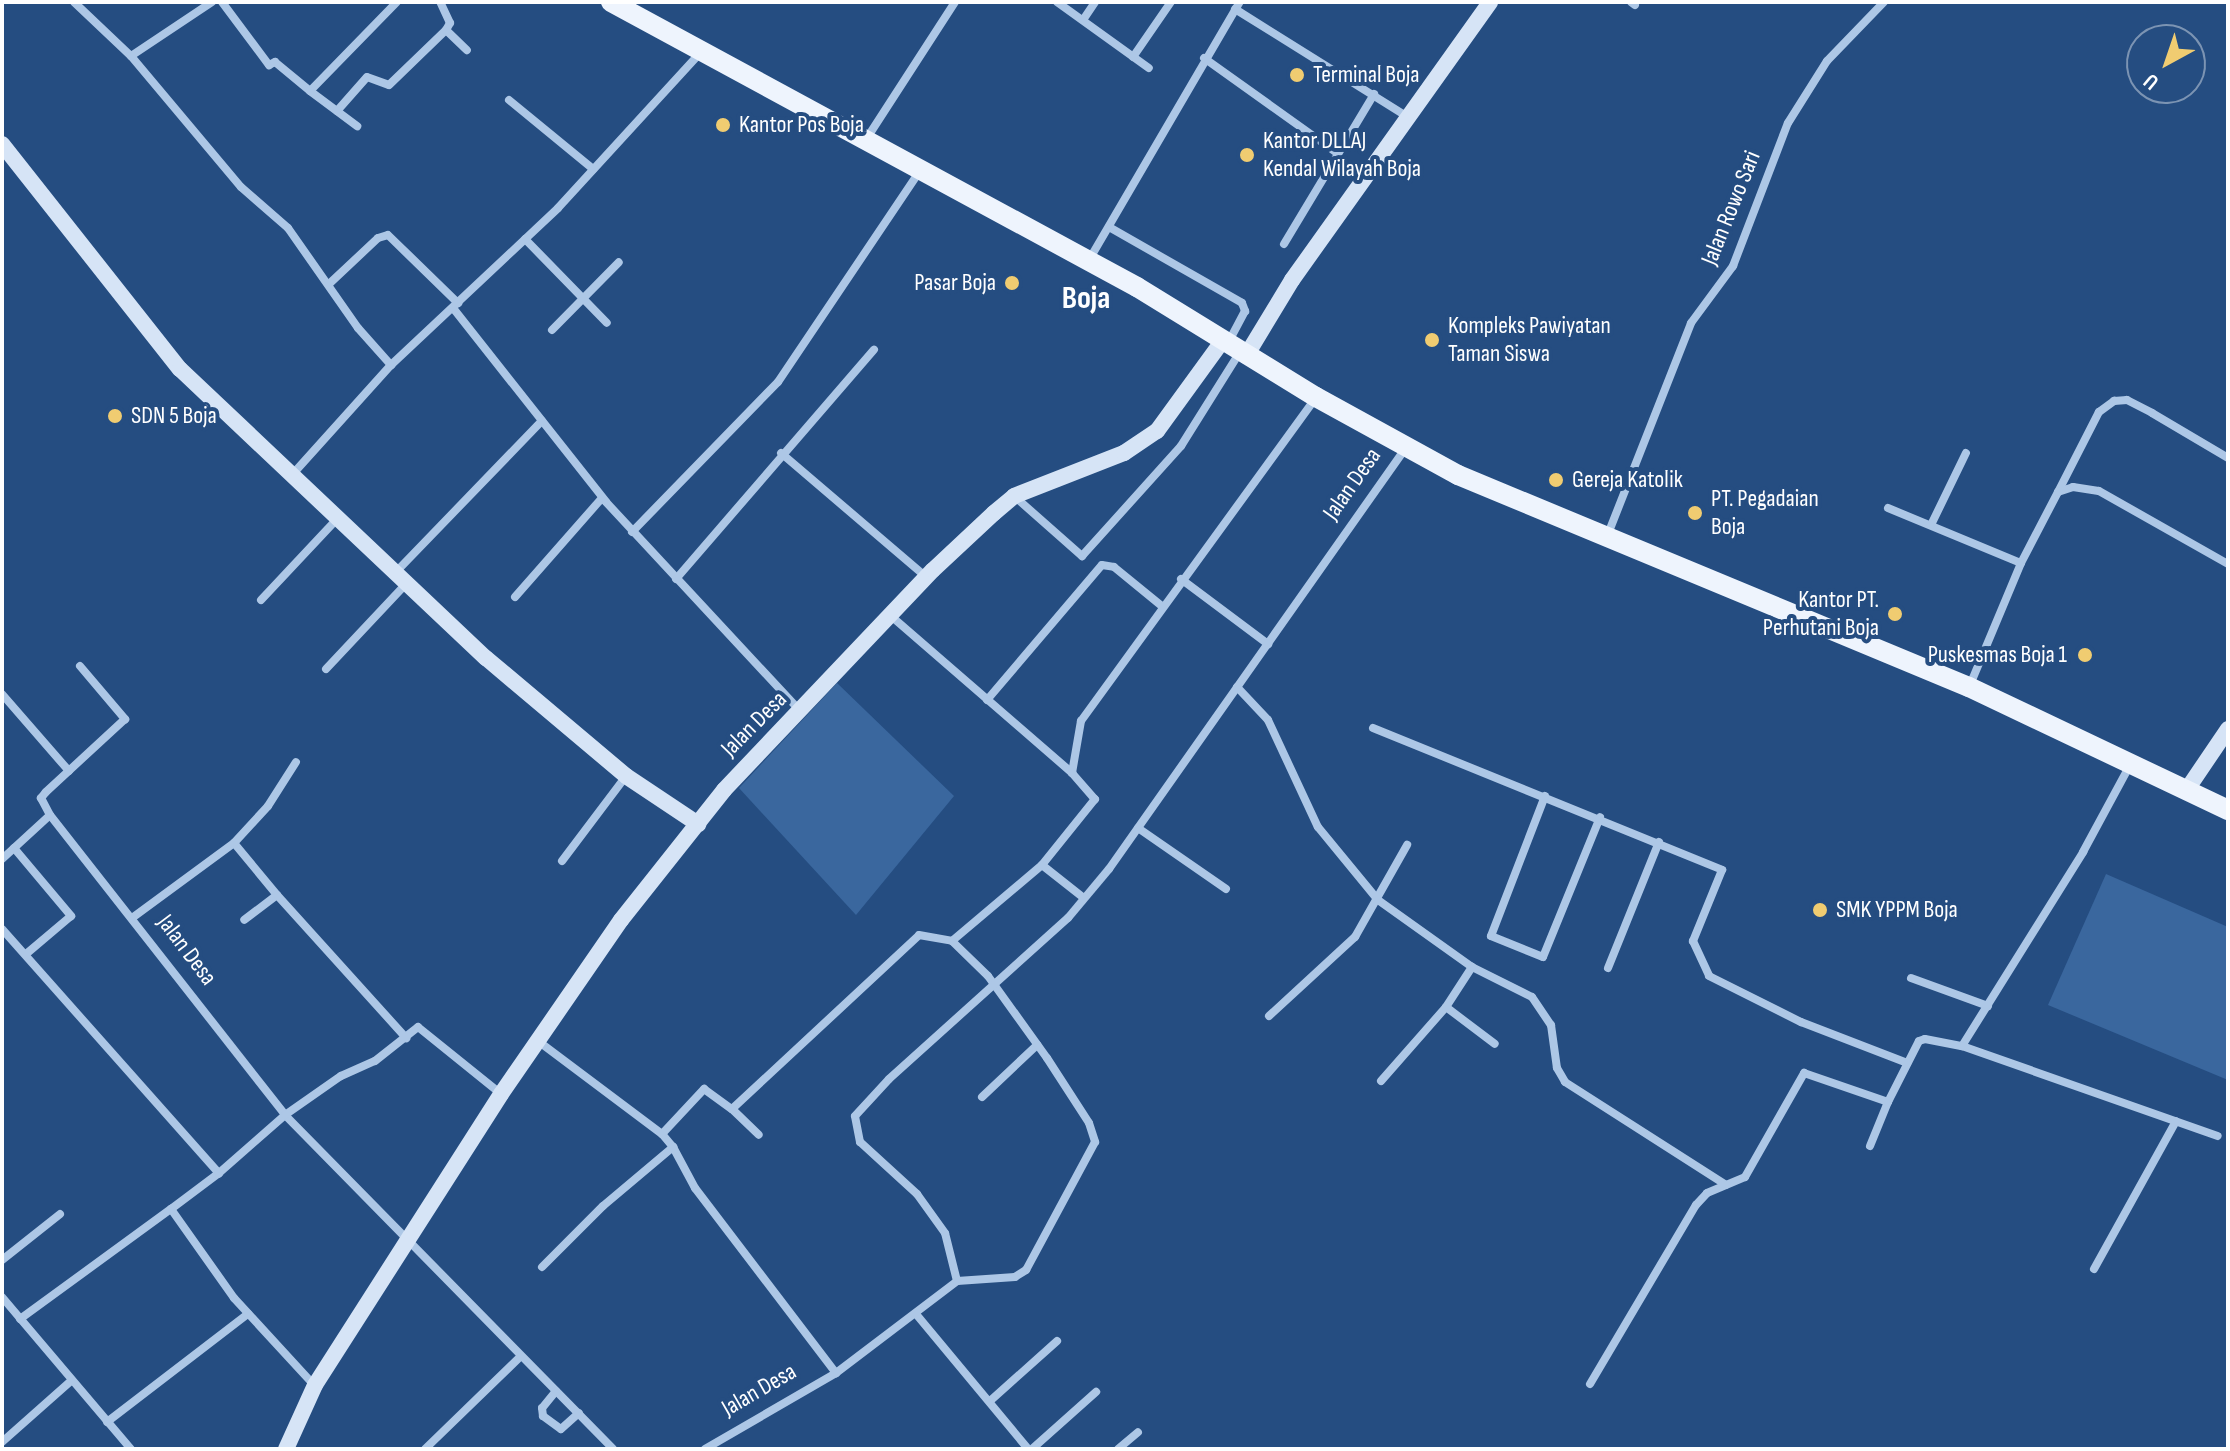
<!DOCTYPE html>
<html>
<head>
<meta charset="utf-8">
<style>
	body { margin:0 }
	#map { position:relative; width:2230px; height:1451px; overflow:hidden; background:#254d81; font-family:"Sofia Sans Condensed",sans-serif }
	div>[style] { position:absolute }
	[style*='--x'] { left:calc(var(--x)*1px); top:calc(var(--y)*1px); width:calc(var(--w)*1px); rotate:calc(var(--a)*1deg) }
	.green>* { inset:0; background:#3a679e }
	.street>* { height:8px; margin:-4px; padding:0 4px; transform-origin:4px; border-radius:4px; background:#adc7e6 }
	.secondary>* { height:16px; margin:-8px; padding:0 8px; transform-origin:8px; border-radius:8px; background:#d6e4f6 }
	.primary>* { height:20px; margin:-10px; padding:0 10px; transform-origin:10px; border-radius:10px; background:#eef4fd }
	.dots>* { width:22px; height:22px; translate:-50% -50%; box-sizing:border-box; border:4px solid #254d81; border-radius:50% }
	span { translate:-50% -50%; white-space:nowrap; text-align:center; line-height:1.15; -webkit-text-stroke:8px #254d81; paint-order:stroke }
	.poi-label { font-size:24px; color:#fff }
	.left { translate:0 -50%; text-align:left }
	.right { translate:-100% -50%; text-align:right }
	.street-label { font-size:24px; color:#fff }
	.district-label { font-size:32px; color:#fff; font-weight:700 }
	.frame { position:absolute; inset:0; border:4px solid #fff; pointer-events:none }
	.north { position:absolute; left:2126px; top:24px; width:80px; height:80px; box-sizing:border-box; background:#254d81; border:2px solid #7c94b3; border-radius:50%; rotate:220deg; font-size:22px; font-weight:700; line-height:32px; text-align:center; color:#fff }
	.north::after { content:''; display:block; margin:auto; width:28px; height:36px; background:#f0cc71; clip-path:polygon(50% 0,100% 100%,50% 72%,0 100%) }
</style>
</head>
<body>
<div id="map">
	<div class="green">
		<i style="clip-path:polygon(837px 683px,954px 796px,856px 915px,739px 788px)"></i>
		<i style="clip-path:polygon(2106px 874px,2228px 927px,2228px 1080px,2048px 1005px)"></i>
	</div>
	<div class="street">
		<i style="--x:74;--y:2;--w:79;--a:43.5"></i>
		<i style="--x:131;--y:56;--w:171;--a:50"></i>
		<i style="--x:241;--y:187;--w:62;--a:41.1"></i>
		<i style="--x:288;--y:228;--w:122;--a:55"></i>
		<i style="--x:358;--y:328;--w:50;--a:48.3"></i>
		<i style="--x:222;--y:2;--w:79;--a:53.3"></i>
		<i style="--x:269;--y:65;--w:7;--a:-27"></i>
		<i style="--x:275;--y:62;--w:45;--a:39.6"></i>
		<i style="--x:310;--y:91;--w:124;--a:-45.7"></i>
		<i style="--x:1057;--y:2;--w:113;--a:35.7"></i>
		<i style="--x:1631;--y:2;--w:5;--a:37"></i>
		<i style="--x:1235;--y:9;--w:204;--a:32"></i>
		<i style="--x:1083;--y:20;--w:22;--a:-56"></i>
		<i style="--x:446;--y:30;--w:29;--a:44"></i>
		<i style="--x:131;--y:56;--w:97;--a:-33.7"></i>
		<i style="--x:1133;--y:57;--w:67;--a:-55.4"></i>
		<i style="--x:1204;--y:58;--w:163;--a:35.5"></i>
		<i style="--x:310;--y:91;--w:59;--a:36.7"></i>
		<i style="--x:509;--y:100;--w:109;--a:39.4"></i>
		<i style="--x:337;--y:111;--w:45;--a:-48.6"></i>
		<i style="--x:367;--y:77;--w:23;--a:20"></i>
		<i style="--x:389;--y:85;--w:79;--a:-44"></i>
		<i style="--x:446;--y:30;--w:8;--a:-60"></i>
		<i style="--x:450;--y:23;--w:23;--a:-115"></i>
		<i style="--x:867;--y:138;--w:162;--a:-57.1"></i>
		<i style="--x:1109;--y:227;--w:153;--a:29.7"></i>
		<i style="--x:1242;--y:303;--w:9;--a:69"></i>
		<i style="--x:1245;--y:311;--w:36;--a:118"></i>
		<i style="--x:525;--y:239;--w:117;--a:45.7"></i>
		<i style="--x:1284;--y:244;--w:175;--a:-59"></i>
		<i style="--x:1089;--y:260;--w:299;--a:-59.7"></i>
		<i style="--x:329;--y:284;--w:67;--a:-43.2"></i>
		<i style="--x:378;--y:238;--w:10;--a:-17"></i>
		<i style="--x:388;--y:235;--w:98;--a:44.2"></i>
		<i style="--x:453;--y:308;--w:247;--a:51.7"></i>
		<i style="--x:606;--y:502;--w:285;--a:47.1"></i>
		<i style="--x:552;--y:330;--w:95;--a:-45.4"></i>
		<i style="--x:781;--y:453;--w:191;--a:40.5"></i>
		<i style="--x:291;--y:476;--w:149;--a:-48"></i>
		<i style="--x:391;--y:365;--w:229;--a:-43.2"></i>
		<i style="--x:558;--y:208;--w:212;--a:-47.5"></i>
		<i style="--x:2058;--y:492;--w:90;--a:-62.9"></i>
		<i style="--x:2099;--y:412;--w:19;--a:-36"></i>
		<i style="--x:2114;--y:401;--w:13;--a:-4"></i>
		<i style="--x:2127;--y:400;--w:28;--a:27"></i>
		<i style="--x:2152;--y:413;--w:88;--a:30.6"></i>
		<i style="--x:1014;--y:496;--w:91;--a:41.4"></i>
		<i style="--x:1082;--y:556;--w:148;--a:-48"></i>
		<i style="--x:1181;--y:446;--w:111;--a:-57.9"></i>
		<i style="--x:1888;--y:508;--w:144;--a:22.5"></i>
		<i style="--x:1931;--y:525;--w:80;--a:-64.1"></i>
		<i style="--x:632;--y:532;--w:209;--a:-45.8"></i>
		<i style="--x:778;--y:382;--w:253;--a:-56.1"></i>
		<i style="--x:1608;--y:534;--w:227;--a:-68.5"></i>
		<i style="--x:1691;--y:323;--w:71;--a:-53.6"></i>
		<i style="--x:1733;--y:266;--w:153;--a:-69"></i>
		<i style="--x:1788;--y:123;--w:73;--a:-57.8"></i>
		<i style="--x:1827;--y:61;--w:82;--a:-46"></i>
		<i style="--x:394;--y:574;--w:213;--a:-46"></i>
		<i style="--x:676;--y:579;--w:303;--a:-49.2"></i>
		<i style="--x:1181;--y:579;--w:109;--a:36.8"></i>
		<i style="--x:515;--y:597;--w:132;--a:-48.7"></i>
		<i style="--x:261;--y:600;--w:110;--a:-46.8"></i>
		<i style="--x:891;--y:616;--w:240;--a:40.9"></i>
		<i style="--x:1072;--y:773;--w:35;--a:49"></i>
		<i style="--x:1095;--y:799;--w:85;--a:128.8"></i>
		<i style="--x:80;--y:666;--w:70;--a:49.7"></i>
		<i style="--x:125;--y:719;--w:108;--a:137.3"></i>
		<i style="--x:46;--y:792;--w:8;--a:130"></i>
		<i style="--x:41;--y:798;--w:19;--a:62"></i>
		<i style="--x:50;--y:815;--w:381;--a:51.9"></i>
		<i style="--x:285;--y:1115;--w:468;--a:45.5"></i>
		<i style="--x:326;--y:669;--w:115;--a:-46.8"></i>
		<i style="--x:1970;--y:685;--w:132;--a:-67.3"></i>
		<i style="--x:2021;--y:563;--w:80;--a:-62.5"></i>
		<i style="--x:2058;--y:492;--w:16;--a:-18"></i>
		<i style="--x:2073;--y:487;--w:26;--a:9"></i>
		<i style="--x:2099;--y:491;--w:148;--a:29.5"></i>
		<i style="--x:1237;--y:687;--w:45;--a:46.8"></i>
		<i style="--x:1268;--y:720;--w:118;--a:65"></i>
		<i style="--x:1318;--y:827;--w:94;--a:50.6"></i>
		<i style="--x:1378;--y:900;--w:115;--a:35.5"></i>
		<i style="--x:1472;--y:967;--w:67;--a:26.6"></i>
		<i style="--x:1532;--y:997;--w:34;--a:56"></i>
		<i style="--x:1551;--y:1025;--w:43;--a:82.1"></i>
		<i style="--x:1557;--y:1068;--w:16;--a:60"></i>
		<i style="--x:1565;--y:1082;--w:191;--a:32.6"></i>
		<i style="--x:2;--y:694;--w:102;--a:49"></i>
		<i style="--x:987;--y:700;--w:177;--a:-49.6"></i>
		<i style="--x:1102;--y:565;--w:12;--a:9"></i>
		<i style="--x:1114;--y:567;--w:63;--a:39.2"></i>
		<i style="--x:1373;--y:728;--w:377;--a:22.1"></i>
		<i style="--x:1722;--y:870;--w:77;--a:112.2"></i>
		<i style="--x:1693;--y:941;--w:38;--a:65"></i>
		<i style="--x:1709;--y:976;--w:103;--a:26.6"></i>
		<i style="--x:1801;--y:1022;--w:114;--a:21.1"></i>
		<i style="--x:1072;--y:773;--w:53;--a:-80.2"></i>
		<i style="--x:1081;--y:721;--w:400;--a:-54"></i>
		<i style="--x:1545;--y:796;--w:150;--a:111.1"></i>
		<i style="--x:1491;--y:936;--w:56;--a:22"></i>
		<i style="--x:1543;--y:957;--w:151;--a:-67.8"></i>
		<i style="--x:1138;--y:828;--w:107;--a:34.7"></i>
		<i style="--x:234;--y:843;--w:67;--a:50.4"></i>
		<i style="--x:277;--y:895;--w:41;--a:142.9"></i>
		<i style="--x:14;--y:848;--w:89;--a:50"></i>
		<i style="--x:71;--y:916;--w:59;--a:139.8"></i>
		<i style="--x:2;--y:859;--w:65;--a:-42.5"></i>
		<i style="--x:562;--y:861;--w:106;--a:-53"></i>
		<i style="--x:277;--y:895;--w:193;--a:47.9"></i>
		<i style="--x:132;--y:918;--w:127;--a:-36.3"></i>
		<i style="--x:234;--y:843;--w:50;--a:-47.4"></i>
		<i style="--x:268;--y:806;--w:52;--a:-57.5"></i>
		<i style="--x:2;--y:929;--w:327;--a:48.4"></i>
		<i style="--x:219;--y:1173;--w:60;--a:143.1"></i>
		<i style="--x:171;--y:1209;--w:109;--a:54.7"></i>
		<i style="--x:234;--y:1298;--w:118;--a:47.4"></i>
		<i style="--x:952;--y:941;--w:118;--a:-40.2"></i>
		<i style="--x:1042;--y:865;--w:53;--a:38.2"></i>
		<i style="--x:1608;--y:968;--w:136;--a:-68"></i>
		<i style="--x:1911;--y:978;--w:82;--a:20"></i>
		<i style="--x:1446;--y:1007;--w:61;--a:37.1"></i>
		<i style="--x:1269;--y:1016;--w:117;--a:-42.6"></i>
		<i style="--x:1355;--y:937;--w:106;--a:-60.5"></i>
		<i style="--x:538;--y:1041;--w:155;--a:36.9"></i>
		<i style="--x:1962;--y:1046;--w:229;--a:-58"></i>
		<i style="--x:2083;--y:852;--w:99;--a:-61.6"></i>
		<i style="--x:1381;--y:1081;--w:98;--a:-48.7"></i>
		<i style="--x:1446;--y:1007;--w:48;--a:-57"></i>
		<i style="--x:982;--y:1097;--w:76;--a:-43.4"></i>
		<i style="--x:732;--y:1109;--w:37;--a:44"></i>
		<i style="--x:1870;--y:1146;--w:48;--a:-67.8"></i>
		<i style="--x:673;--y:1147;--w:17;--a:-130"></i>
		<i style="--x:662;--y:1134;--w:62;--a:-47"></i>
		<i style="--x:704;--y:1089;--w:34;--a:36"></i>
		<i style="--x:732;--y:1109;--w:255;--a:-42.9"></i>
		<i style="--x:919;--y:935;--w:34;--a:10"></i>
		<i style="--x:952;--y:941;--w:50;--a:44.2"></i>
		<i style="--x:988;--y:976;--w:101;--a:54.3"></i>
		<i style="--x:1047;--y:1058;--w:77;--a:57.1"></i>
		<i style="--x:1089;--y:1123;--w:20;--a:72"></i>
		<i style="--x:1095;--y:1142;--w:145;--a:118.3"></i>
		<i style="--x:1026;--y:1270;--w:13;--a:148"></i>
		<i style="--x:1015;--y:1277;--w:58;--a:176.1"></i>
		<i style="--x:219;--y:1173;--w:88;--a:-41.3"></i>
		<i style="--x:285;--y:1115;--w:68;--a:-34.9"></i>
		<i style="--x:341;--y:1076;--w:37;--a:-24"></i>
		<i style="--x:375;--y:1061;--w:55;--a:-38.3"></i>
		<i style="--x:418;--y:1027;--w:107;--a:38.9"></i>
		<i style="--x:2;--y:1260;--w:74;--a:-38.4"></i>
		<i style="--x:542;--y:1267;--w:86;--a:-45"></i>
		<i style="--x:603;--y:1206;--w:92;--a:-40.1"></i>
		<i style="--x:673;--y:1147;--w:47;--a:61.8"></i>
		<i style="--x:695;--y:1188;--w:233;--a:52.7"></i>
		<i style="--x:2094;--y:1269;--w:169;--a:-61"></i>
		<i style="--x:2;--y:1297;--w:199;--a:49.7"></i>
		<i style="--x:916;--y:1314;--w:175;--a:50.3"></i>
		<i style="--x:20;--y:1319;--w:187;--a:-36.1"></i>
		<i style="--x:1590;--y:1384;--w:208;--a:-59.4"></i>
		<i style="--x:1696;--y:1205;--w:16;--a:-47"></i>
		<i style="--x:1707;--y:1193;--w:41;--a:-22.8"></i>
		<i style="--x:1745;--y:1177;--w:120;--a:-60.4"></i>
		<i style="--x:1804;--y:1073;--w:89;--a:19"></i>
		<i style="--x:1888;--y:1102;--w:68;--a:-63.1"></i>
		<i style="--x:1919;--y:1041;--w:6;--a:-18"></i>
		<i style="--x:1925;--y:1039;--w:38;--a:11"></i>
		<i style="--x:1962;--y:1046;--w:271;--a:19.4"></i>
		<i style="--x:556;--y:1391;--w:22;--a:129"></i>
		<i style="--x:542;--y:1408;--w:8;--a:83"></i>
		<i style="--x:543;--y:1416;--w:22;--a:36"></i>
		<i style="--x:561;--y:1429;--w:24;--a:-42"></i>
		<i style="--x:990;--y:1401;--w:90;--a:-41.8"></i>
		<i style="--x:107;--y:1422;--w:178;--a:-37.5"></i>
		<i style="--x:2;--y:1442;--w:92;--a:-41.5"></i>
		<i style="--x:425;--y:1449;--w:132;--a:-44.1"></i>
		<i style="--x:705;--y:1449;--w:151;--a:-30.1"></i>
		<i style="--x:836;--y:1373;--w:152;--a:-37.2"></i>
		<i style="--x:957;--y:1281;--w:49;--a:-104"></i>
		<i style="--x:945;--y:1233;--w:48;--a:-125.7"></i>
		<i style="--x:917;--y:1194;--w:77;--a:-137.6"></i>
		<i style="--x:860;--y:1142;--w:26;--a:-101"></i>
		<i style="--x:855;--y:1116;--w:50;--a:-47.4"></i>
		<i style="--x:889;--y:1079;--w:241;--a:-42"></i>
		<i style="--x:1068;--y:918;--w:64;--a:-50.1"></i>
		<i style="--x:1109;--y:869;--w:514;--a:-54.83"></i>
		<i style="--x:1032;--y:1449;--w:86;--a:-41.7"></i>
		<i style="--x:1118;--y:1449;--w:26;--a:-40"></i>
	</div>
	<div class="secondary">
		<i style="--x:2;--y:144;--w:287;--a:51.7"></i>
		<i style="--x:180;--y:369;--w:421;--a:43.4"></i>
		<i style="--x:486;--y:658;--w:183;--a:40.1"></i>
		<i style="--x:626;--y:776;--w:87;--a:33.7"></i>
		<i style="--x:1246;--y:356;--w:89;--a:-58.8"></i>
		<i style="--x:1292;--y:280;--w:341;--a:-54.5"></i>
		<i style="--x:2186;--y:791;--w:75;--a:-55.9"></i>
		<i style="--x:286;--y:1449;--w:70;--a:-65.6"></i>
		<i style="--x:315;--y:1385;--w:345;--a:-57.4"></i>
		<i style="--x:501;--y:1094;--w:211;--a:-55.4"></i>
		<i style="--x:621;--y:920;--w:166;--a:-51.6"></i>
		<i style="--x:724;--y:790;--w:303;--a:-46.5"></i>
		<i style="--x:933;--y:570;--w:83;--a:-43.1"></i>
		<i style="--x:994;--y:513;--w:26;--a:-40"></i>
		<i style="--x:1014;--y:496;--w:118;--a:-21.4"></i>
		<i style="--x:1124;--y:453;--w:40;--a:-34"></i>
		<i style="--x:1157;--y:431;--w:112;--a:-54"></i>
	</div>
	<div class="primary">
		<i style="--x:611;--y:2;--w:598;--a:28.45"></i>
		<i style="--x:1137;--y:287;--w:210;--a:31.6"></i>
		<i style="--x:1316;--y:397;--w:162;--a:28.8"></i>
		<i style="--x:1458;--y:475;--w:553;--a:22.53"></i>
		<i style="--x:1969;--y:687;--w:287;--a:25.4"></i>
	</div>
	<div class="dots">
		<i style="left:1297px;top:75px;background:#f0cc71"></i>
		<i style="left:723px;top:125px;background:#f0cc71"></i>
		<i style="left:1247px;top:155px;background:#f0cc71"></i>
		<i style="left:1012px;top:283px;background:#f0cc71"></i>
		<i style="left:1432px;top:340px;background:#f0cc71"></i>
		<i style="left:115px;top:416px;background:#f0cc71"></i>
		<i style="left:1556px;top:480px;background:#f0cc71"></i>
		<i style="left:1695px;top:513px;background:#f0cc71"></i>
		<i style="left:1895px;top:614px;background:#f0cc71"></i>
		<i style="left:2085px;top:655px;background:#f0cc71"></i>
		<i style="left:1820px;top:910px;background:#f0cc71"></i>
	</div>
	<div class="poi-label">
		<span class="left" style="left:1313px;top:75px">Terminal Boja</span>
		<span class="left" style="left:739px;top:125px">Kantor Pos Boja</span>
		<span class="left" style="left:1263px;top:155px">Kantor DLLAJ<br>Kendal Wilayah Boja</span>
		<span class="right" style="left:996px;top:283px">Pasar Boja</span>
		<span class="left" style="left:1448px;top:340px">Kompleks Pawiyatan<br>Taman Siswa</span>
		<span class="left" style="left:131px;top:416px">SDN 5 Boja</span>
		<span class="left" style="left:1572px;top:480px">Gereja Katolik</span>
		<span class="left" style="left:1711px;top:513px">PT. Pegadaian<br>Boja</span>
		<span class="right" style="left:1879px;top:614px">Kantor PT.<br>Perhutani Boja</span>
		<span class="right" style="left:2067px;top:655px">Puskesmas Boja 1</span>
		<span class="left" style="left:1836px;top:910px">SMK YPPM Boja</span>
	</div>
	<div class="street-label">
		<span style="left:1731px;top:208px;rotate:-68deg">Jalan Rowo Sari</span>
		<span style="left:1352px;top:484px;rotate:-55deg">Jalan Desa</span>
		<span style="left:754px;top:724px;rotate:-45deg">Jalan Desa</span>
		<span style="left:187px;top:950px;rotate:53deg">Jalan Desa</span>
		<span style="left:759px;top:1390px;rotate:-30deg">Jalan Desa</span>
	</div>
	<div class="district-label">
		<span style="left:1086px;top:299px">Boja</span>
	</div>
	<div class="frame"></div>
	<div class="north">U</div>
</div>
</body>
</html>
